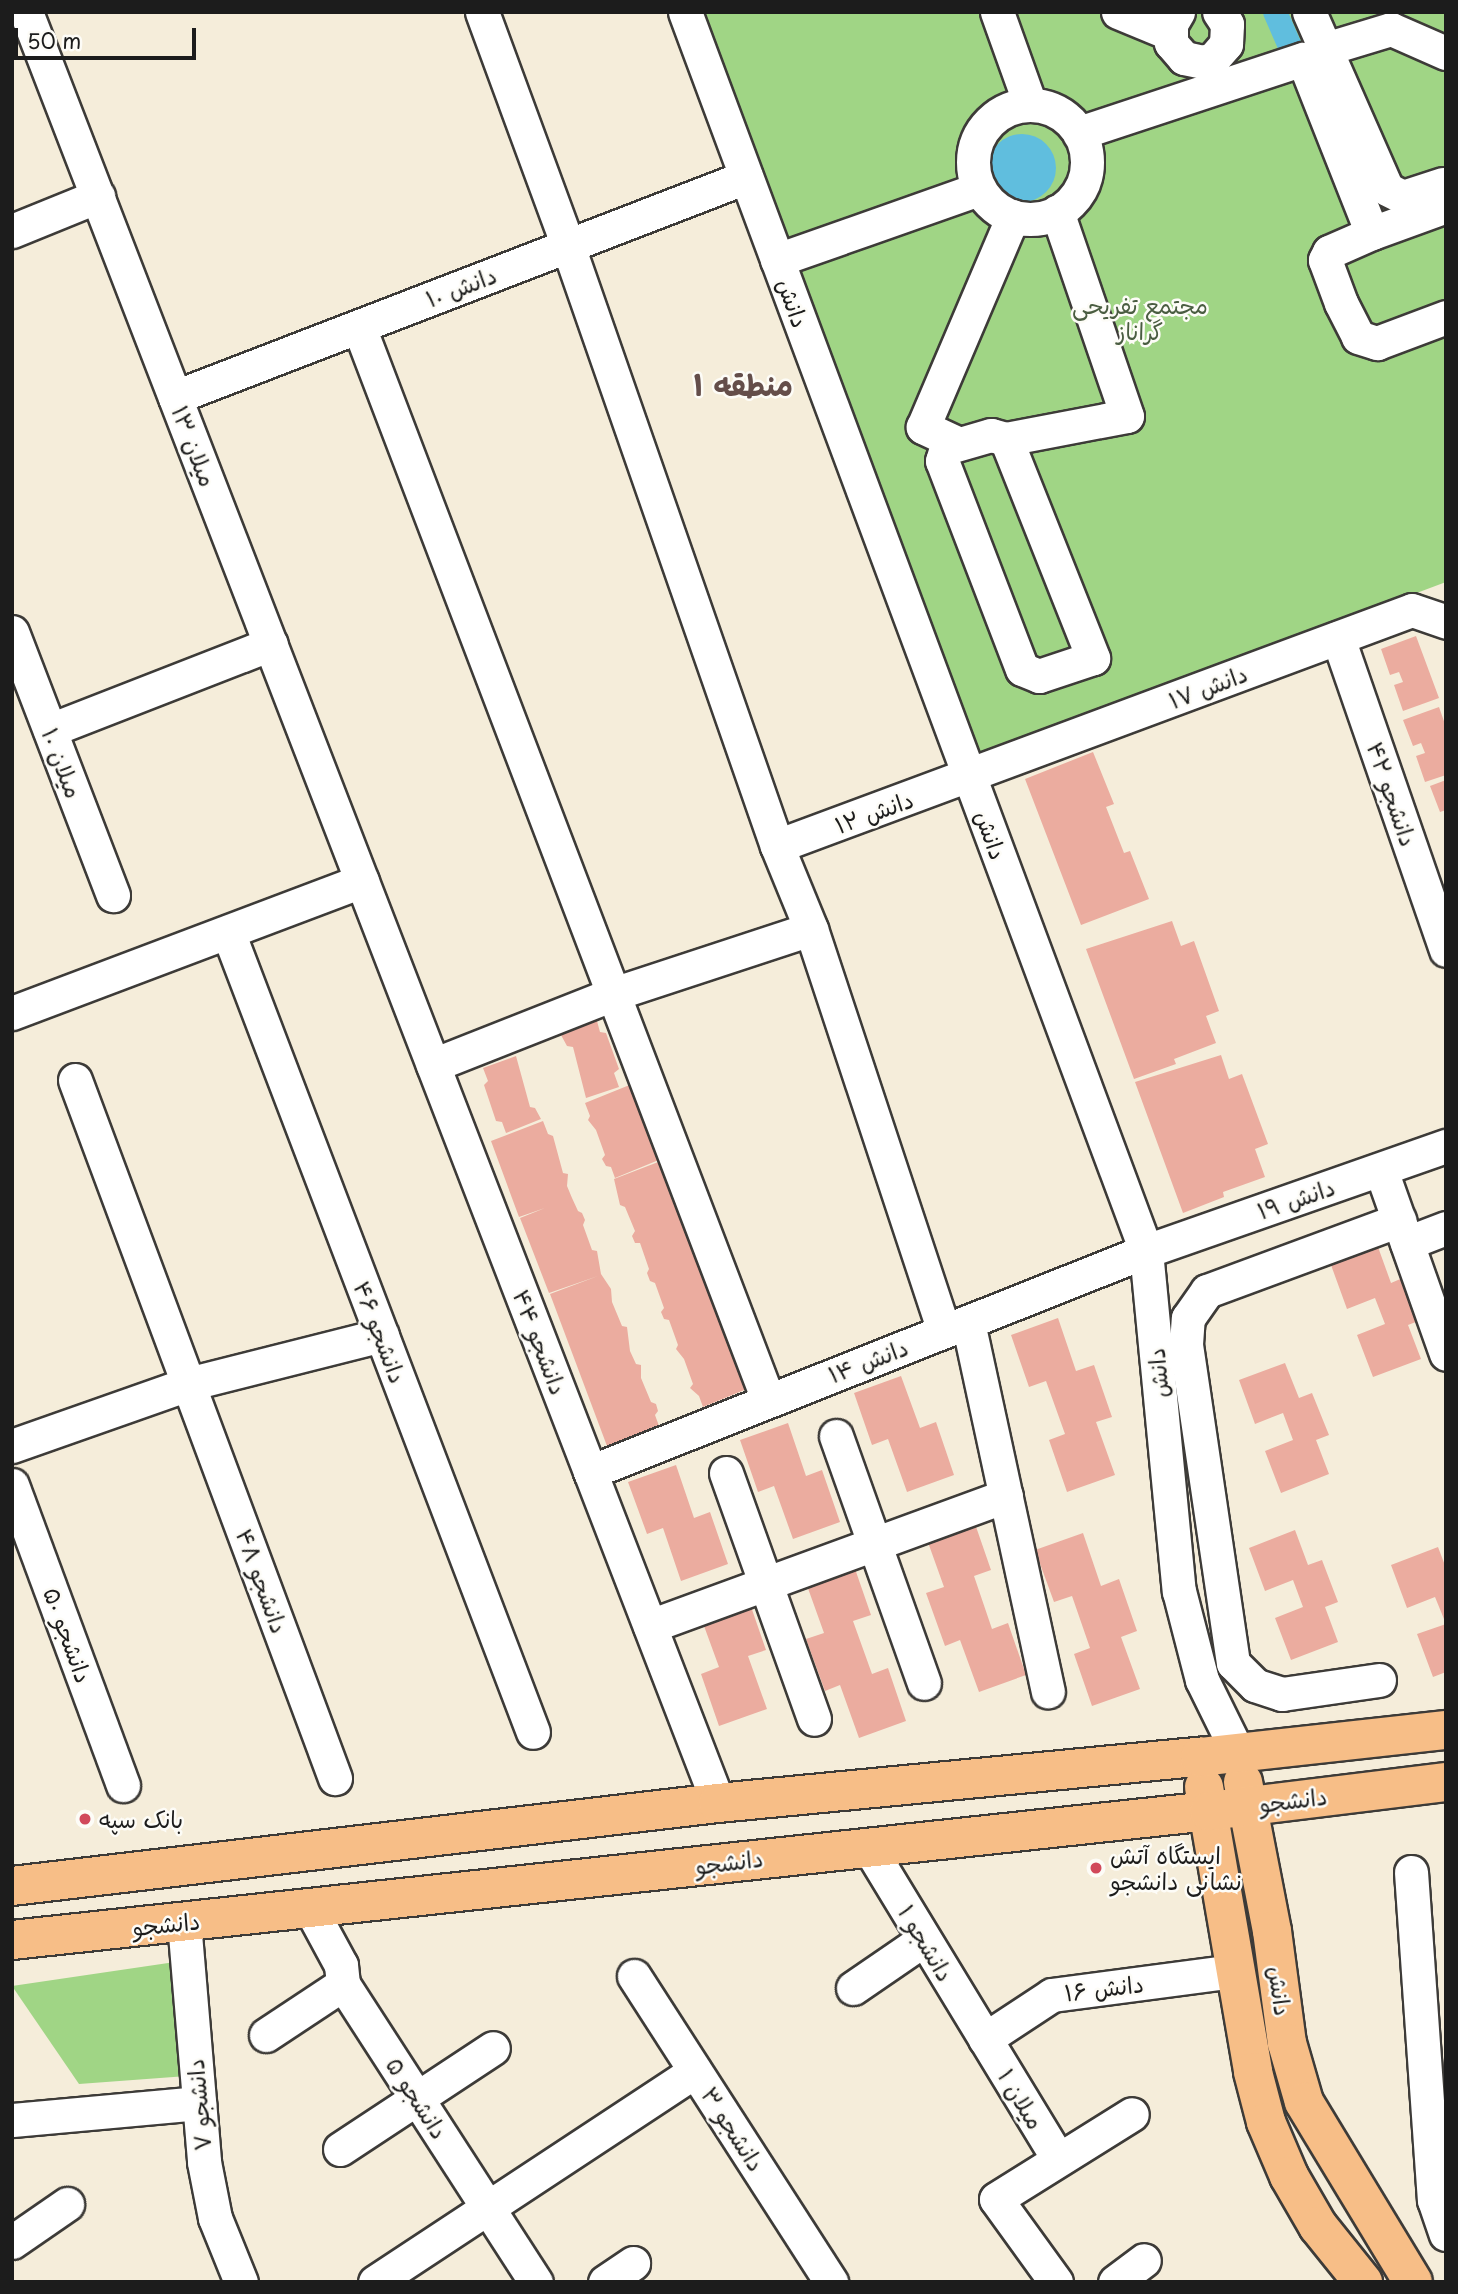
<!DOCTYPE html>
<html>
<head>
<meta charset="utf-8">
<style>
	body { margin:0 }
	#map { position:relative; width:1458px; height:2294px; overflow:hidden; background:#f5edda; font-family:"Playpen Sans","Playpen Sans Arabic",sans-serif }
	div>[style] { position:absolute }
	[style*='--x'] { left:calc(var(--x)*1px); top:calc(var(--y)*1px); width:calc(var(--w)*1px); rotate:calc(var(--a)*1deg) }
	.green>* { inset:0; background:#a0d585 }
	.water>* { inset:0; background:#60bede }
	.round { border-radius:50% }
	.canal>* { height:24px; margin:-12px; padding:0 12px; transform-origin:12px; border-radius:12px; background:#60bede }
	.building>* { inset:0; background:#ebac9f }
	.roads { filter:drop-shadow(2px 0 #3d3b38) drop-shadow(-2px 0 #3d3b38) drop-shadow(0 2px #3d3b38) drop-shadow(0 -2px #3d3b38) }
	.minor>* { height:33px; margin:-16.5px; padding:0 16.5px; transform-origin:16.5px; border-radius:16.5px; background:#fff }
	.minor>.ring { margin:-16.5px; padding:0; box-sizing:content-box; background:none; border:33px solid #fff; border-radius:50% }
	.major>* { height:38px; margin:-19px; padding:0 19px; transform-origin:19px; border-radius:19px; background:#f7be87 }
	.dots>* { width:19px; height:19px; translate:-50% -50%; box-sizing:border-box; border:4px solid #fdfcf7; border-radius:50% }
	span { translate:-50% -50%; white-space:nowrap; text-align:center; line-height:1.15; -webkit-text-stroke:5px #fdfcf7; paint-order:stroke }
	.street-label { font-size:23px; color:#1c1c1c }
	.park-label { font-size:23px; color:#4a5d41 }
	.poi-label { font-size:23px; color:#1c1c1c }
	.left { translate:0 -50%; text-align:left }
	.district-label { font-size:30px; color:#644e4a; font-weight:700 }
	.frame { position:absolute; inset:0; border:14px solid #1c1c1c; pointer-events:none }
	.scale { position:absolute; left:14px; top:28px; width:182px; height:32px; box-sizing:border-box; border:4px solid #1c1c1c; border-top:0; padding-left:9px; font-size:21px; line-height:24px; white-space:nowrap; color:#1c1c1c; -webkit-text-stroke:5px #fdfcf7; paint-order:stroke }
</style>
</head>
<body>
<div id="map">
	<div class="green">
		<i style="clip-path:polygon(700px 12px,1446px 12px,1446px 582px,977px 758px)"></i>
		<i style="clip-path:polygon(175px 1962px,187px 2076px,79px 2084px,12px 1986px)"></i>
	</div>
	<div class="water">
		<i class="round" style="left:988px;top:134px;width:68px;height:68px"></i>
	</div>
	<div class="canal">
		<i style="--x:1275;--y:12;--w:70;--a:66.4"></i>
	</div>
	<div class="building">
		<i style="clip-path:polygon(1416px 636px,1439px 698px,1403px 711px,1394px 685px,1403px 682px,1399px 672px,1390px 675px,1381px 649px)"></i>
		<i style="clip-path:polygon(1439px 707px,1446px 727px,1446px 775px,1425px 782px,1416px 756px,1425px 753px,1421px 743px,1413px 746px,1403px 720px)"></i>
		<i style="clip-path:polygon(1093px 752px,1114px 804px,1106px 807px,1124px 853px,1130px 851px,1149px 899px,1081px 925px,1025px 779px)"></i>
		<i style="clip-path:polygon(1446px 780px,1446px 810px,1440px 812px,1430px 786px)"></i>
		<i style="clip-path:polygon(1172px 921px,1181px 946px,1194px 941px,1219px 1011px,1206px 1016px,1216px 1043px,1174px 1059px,1176px 1064px,1134px 1079px,1086px 949px)"></i>
		<i style="clip-path:polygon(597px 1021px,600px 1032px,606px 1033px,619px 1069px,614px 1073px,619px 1087px,586px 1098px,573px 1047px,567px 1046px,561px 1035px)"></i>
		<i style="clip-path:polygon(1221px 1055px,1229px 1079px,1242px 1074px,1268px 1144px,1255px 1149px,1265px 1177px,1223px 1192px,1224px 1197px,1183px 1213px,1135px 1082px)"></i>
		<i style="clip-path:polygon(516px 1056px,530px 1107px,535px 1108px,541px 1119px,506px 1133px,502px 1122px,496px 1121px,484px 1085px,488px 1081px,483px 1068px)"></i>
		<i style="clip-path:polygon(637px 1082px,666px 1157px,615px 1178px,611px 1167px,606px 1166px,602px 1159px,605px 1155px,596px 1130px,588px 1120px,590px 1116px,585px 1103px)"></i>
		<i style="clip-path:polygon(543px 1121px,548px 1134px,553px 1136px,563px 1173px,568px 1174px,567px 1186px,572px 1198px,578px 1211px,582px 1213px,585px 1220px,583px 1225px,592px 1250px,597px 1251px,601px 1274px,611px 1289px,612px 1302px,622px 1326px,627px 1327px,630px 1351px,636px 1364px,641px 1365px,641px 1378px,651px 1402px,656px 1404px,658px 1411px,655px 1415px,659px 1426px,607px 1446px,550px 1294px,598px 1276px,549px 1293px,520px 1218px,545px 1208px,519px 1217px,491px 1141px)"></i>
		<i style="clip-path:polygon(666px 1159px,754px 1386px,703px 1407px,699px 1396px,690px 1388px,693px 1384px,684px 1359px,676px 1349px,678px 1345px,669px 1320px,664px 1319px,661px 1312px,664px 1308px,655px 1283px,650px 1281px,647px 1273px,649px 1269px,640px 1243px,635px 1243px,632px 1236px,635px 1231px,625px 1207px,620px 1205px,614px 1179px)"></i>
		<i style="clip-path:polygon(1378px 1247px,1391px 1283px,1405px 1277px,1421px 1320px,1408px 1325px,1421px 1359px,1373px 1377px,1357px 1335px,1385px 1324px,1375px 1298px,1347px 1309px,1331px 1265px)"></i>
		<i style="clip-path:polygon(1058px 1318px,1076px 1371px,1094px 1365px,1112px 1417px,1096px 1422px,1115px 1475px,1067px 1492px,1049px 1440px,1065px 1434px,1046px 1381px,1029px 1387px,1011px 1335px)"></i>
		<i style="clip-path:polygon(1285px 1363px,1299px 1398px,1312px 1393px,1329px 1435px,1316px 1440px,1329px 1474px,1281px 1493px,1265px 1451px,1293px 1440px,1283px 1413px,1255px 1424px,1239px 1380px)"></i>
		<i style="clip-path:polygon(901px 1376px,920px 1428px,936px 1422px,954px 1475px,907px 1492px,888px 1439px,872px 1445px,854px 1393px)"></i>
		<i style="clip-path:polygon(788px 1423px,806px 1476px,822px 1470px,840px 1522px,793px 1539px,774px 1486px,758px 1492px,740px 1440px)"></i>
		<i style="clip-path:polygon(676px 1465px,694px 1518px,710px 1512px,728px 1564px,681px 1581px,663px 1528px,647px 1534px,628px 1482px)"></i>
		<i style="clip-path:polygon(973px 1518px,991px 1570px,974px 1576px,992px 1629px,1008px 1623px,1026px 1675px,979px 1692px,960px 1640px,945px 1646px,926px 1593px,944px 1587px,925px 1534px)"></i>
		<i style="clip-path:polygon(1295px 1530px,1308px 1565px,1322px 1560px,1338px 1602px,1325px 1607px,1338px 1642px,1291px 1660px,1275px 1618px,1303px 1607px,1293px 1580px,1265px 1591px,1249px 1548px)"></i>
		<i style="clip-path:polygon(1083px 1533px,1101px 1586px,1119px 1579px,1137px 1631px,1121px 1637px,1140px 1689px,1092px 1706px,1074px 1654px,1090px 1648px,1072px 1596px,1054px 1602px,1035px 1550px)"></i>
		<i style="clip-path:polygon(1438px 1547px,1446px 1568px,1446px 1672px,1433px 1677px,1417px 1634px,1446px 1624px,1435px 1597px,1407px 1608px,1391px 1565px)"></i>
		<i style="clip-path:polygon(853px 1563px,871px 1615px,853px 1621px,872px 1674px,888px 1668px,906px 1721px,859px 1738px,840px 1685px,825px 1691px,806px 1639px,824px 1633px,805px 1580px)"></i>
		<i style="clip-path:polygon(748px 1598px,766px 1650px,748px 1656px,767px 1709px,719px 1726px,701px 1674px,719px 1667px,700px 1615px)"></i>
	</div>
	<div class="roads">
		<div class="minor">
			<i style="--x:26;--y:12;--w:1920;--a:68.87"></i>
			<i style="--x:482;--y:12;--w:249;--a:69.8"></i>
			<i style="--x:568;--y:246;--w:635;--a:70.8"></i>
			<i style="--x:777;--y:846;--w:90;--a:67.7"></i>
			<i style="--x:811;--y:929;--w:423;--a:71.7"></i>
			<i style="--x:685;--y:12;--w:1322;--a:69.59"></i>
			<i style="--x:1146;--y:1251;--w:342;--a:84.5"></i>
			<i style="--x:1179;--y:1591;--w:92;--a:75.5"></i>
			<i style="--x:1202;--y:1680;--w:81;--a:63.7"></i>
			<i style="--x:997;--y:12;--w:98;--a:70.3"></i>
			<i style="--x:1118;--y:12;--w:55;--a:22.4"></i>
			<i style="--x:1178;--y:12;--w:14;--a:120"></i>
			<i style="--x:1171;--y:24;--w:19;--a:90"></i>
			<i style="--x:1171;--y:43;--w:20;--a:49"></i>
			<i style="--x:1184;--y:58;--w:19;--a:12"></i>
			<i style="--x:1203;--y:62;--w:10;--a:-17"></i>
			<i style="--x:1213;--y:59;--w:20;--a:-49"></i>
			<i style="--x:1226;--y:44;--w:20;--a:-87"></i>
			<i style="--x:1227;--y:24;--w:14;--a:-124"></i>
			<i style="--x:1309;--y:12;--w:193;--a:66.2"></i>
			<i style="--x:1387;--y:189;--w:18;--a:27"></i>
			<i style="--x:1403;--y:197;--w:42;--a:-18"></i>
			<i style="--x:1325;--y:49;--w:69;--a:-16.9"></i>
			<i style="--x:1391;--y:29;--w:60;--a:23.6"></i>
			<i class="ring" style="left:973px;top:105px;width:81px;height:81px"></i>
			<i style="--x:1079;--y:133;--w:236;--a:-18.3"></i>
			<i style="--x:1303;--y:59;--w:187;--a:68.4"></i>
			<i style="--x:1372;--y:233;--w:79;--a:-20"></i>
			<i style="--x:12;--y:231;--w:93;--a:-22.1"></i>
			<i style="--x:1372;--y:233;--w:47;--a:156.2"></i>
			<i style="--x:1329;--y:252;--w:9;--a:117"></i>
			<i style="--x:1325;--y:260;--w:46;--a:69.6"></i>
			<i style="--x:1341;--y:303;--w:38;--a:63"></i>
			<i style="--x:1358;--y:337;--w:20;--a:18"></i>
			<i style="--x:1377;--y:343;--w:74;--a:-20.6"></i>
			<i style="--x:777;--y:260;--w:214;--a:-19.4"></i>
			<i style="--x:359;--y:327;--w:1148;--a:69.13"></i>
			<i style="--x:175;--y:397;--w:612;--a:-21.07"></i>
			<i style="--x:1006;--y:439;--w:236;--a:68.3"></i>
			<i style="--x:1093;--y:658;--w:57;--a:161.6"></i>
			<i style="--x:1039;--y:676;--w:18;--a:-158"></i>
			<i style="--x:1022;--y:669;--w:223;--a:-111"></i>
			<i style="--x:942;--y:461;--w:14;--a:-73"></i>
			<i style="--x:946;--y:448;--w:47;--a:-16.1"></i>
			<i style="--x:991;--y:435;--w:16;--a:15"></i>
			<i style="--x:1006;--y:439;--w:123;--a:-10.8"></i>
			<i style="--x:1127;--y:416;--w:216;--a:-108.9"></i>
			<i style="--x:957;--y:443;--w:38;--a:-155"></i>
			<i style="--x:923;--y:427;--w:229;--a:-66.9"></i>
			<i style="--x:12;--y:632;--w:282;--a:69"></i>
			<i style="--x:1338;--y:638;--w:330;--a:70.9"></i>
			<i style="--x:50;--y:730;--w:237;--a:-21.3"></i>
			<i style="--x:777;--y:846;--w:677;--a:-20.39"></i>
			<i style="--x:1412;--y:610;--w:36;--a:19"></i>
			<i style="--x:228;--y:932;--w:856;--a:69.13"></i>
			<i style="--x:12;--y:1013;--w:374;--a:-20.7"></i>
			<i style="--x:433;--y:1065;--w:193;--a:-21.5"></i>
			<i style="--x:613;--y:994;--w:208;--a:-18.2"></i>
			<i style="--x:75;--y:1080;--w:745;--a:69.57"></i>
			<i style="--x:1381;--y:1170;--w:195;--a:70.5"></i>
			<i style="--x:1407;--y:1243;--w:42;--a:-21"></i>
			<i style="--x:968;--y:1322;--w:378;--a:77.8"></i>
			<i style="--x:836;--y:1436;--w:262;--a:70.4"></i>
			<i style="--x:12;--y:1446;--w:187;--a:-19.4"></i>
			<i style="--x:188;--y:1384;--w:200;--a:-14.2"></i>
			<i style="--x:590;--y:1472;--w:598;--a:-21.68"></i>
			<i style="--x:1146;--y:1251;--w:318;--a:-19.3"></i>
			<i style="--x:726;--y:1473;--w:261;--a:70.3"></i>
			<i style="--x:12;--y:1485;--w:320;--a:69.7"></i>
			<i style="--x:650;--y:1626;--w:379;--a:-20.1"></i>
			<i style="--x:1379;--y:1680;--w:98;--a:171.8"></i>
			<i style="--x:1282;--y:1694;--w:28;--a:-162"></i>
			<i style="--x:1255;--y:1685;--w:31;--a:-135"></i>
			<i style="--x:1233;--y:1663;--w:322;--a:-98.4"></i>
			<i style="--x:1186;--y:1344;--w:26;--a:-86"></i>
			<i style="--x:1188;--y:1318;--w:33;--a:-55"></i>
			<i style="--x:1207;--y:1291;--w:205;--a:-20.3"></i>
			<i style="--x:868;--y:1846;--w:366;--a:58.7"></i>
			<i style="--x:1411;--y:1872;--w:329;--a:86"></i>
			<i style="--x:1434;--y:2200;--w:36;--a:71"></i>
			<i style="--x:310;--y:1908;--w:65;--a:61.5"></i>
			<i style="--x:341;--y:1965;--w:19;--a:84"></i>
			<i style="--x:343;--y:1984;--w:355;--a:57.1"></i>
			<i style="--x:184;--y:1922;--w:241;--a:85.2"></i>
			<i style="--x:204;--y:2162;--w:57;--a:78.9"></i>
			<i style="--x:215;--y:2218;--w:69;--a:67.9"></i>
			<i style="--x:634;--y:1976;--w:364;--a:57.2"></i>
			<i style="--x:853;--y:1988;--w:85;--a:-34.4"></i>
			<i style="--x:266;--y:2035;--w:92;--a:-33.5"></i>
			<i style="--x:985;--y:2039;--w:80;--a:-33.3"></i>
			<i style="--x:1052;--y:1995;--w:185;--a:-7.5"></i>
			<i style="--x:12;--y:2120;--w:188;--a:-5.2"></i>
			<i style="--x:340;--y:2149;--w:183;--a:-33.4"></i>
			<i style="--x:12;--y:2242;--w:67;--a:-34.6"></i>
			<i style="--x:375;--y:2282;--w:383;--a:-33.4"></i>
			<i style="--x:605;--y:2282;--w:34;--a:-34"></i>
			<i style="--x:1056;--y:2282;--w:102;--a:-125.9"></i>
			<i style="--x:996;--y:2199;--w:160;--a:-32"></i>
			<i style="--x:1115;--y:2282;--w:36;--a:-37"></i>
		</div>
		<div class="major">
			<i style="--x:1243;--y:1782;--w:152;--a:79"></i>
			<i style="--x:1272;--y:1931;--w:113;--a:82.4"></i>
			<i style="--x:1287;--y:2043;--w:61;--a:73.9"></i>
			<i style="--x:1304;--y:2102;--w:210;--a:58.8"></i>
			<i style="--x:1204;--y:1787;--w:289;--a:80.2"></i>
			<i style="--x:1253;--y:2072;--w:52;--a:75.4"></i>
			<i style="--x:1266;--y:2122;--w:59;--a:66.9"></i>
			<i style="--x:1289;--y:2176;--w:58;--a:59.9"></i>
			<i style="--x:1318;--y:2226;--w:72;--a:51.2"></i>
			<i style="--x:12;--y:1886;--w:711;--a:-6.71"></i>
			<i style="--x:718;--y:1803;--w:484;--a:-5.5"></i>
			<i style="--x:1200;--y:1757;--w:247;--a:-6.3"></i>
			<i style="--x:12;--y:1940;--w:1204;--a:-6.15"></i>
			<i style="--x:1209;--y:1811;--w:239;--a:-7"></i>
		</div>
	</div>
	<div class="dots">
		<i style="left:85px;top:1819px;background:#d1495b"></i>
		<i style="left:1096px;top:1868px;background:#d1495b"></i>
	</div>
	<div class="street-label">
		<span style="left:461px;top:287px;rotate:-21deg">دانش ۱۰</span>
		<span style="left:793px;top:303px;rotate:70deg">دانش</span>
		<span style="left:194px;top:446px;rotate:69deg">میلان ۱۳</span>
		<span style="left:1208px;top:687px;rotate:-21deg">دانش ۱۷</span>
		<span style="left:62px;top:763px;rotate:69deg">میلان ۱۰</span>
		<span style="left:1392px;top:794px;rotate:71deg">دانشجو ۴۲</span>
		<span style="left:874px;top:812px;rotate:-20deg">دانش ۱۲</span>
		<span style="left:991px;top:835px;rotate:70deg">دانش</span>
		<span style="left:1296px;top:1199px;rotate:-19deg">دانش ۱۹</span>
		<span style="left:380px;top:1332px;rotate:69deg">دانشجو ۴۶</span>
		<span style="left:540px;top:1342px;rotate:69deg">دانشجو ۴۴</span>
		<span style="left:868px;top:1361px;rotate:-21deg">دانش ۱۴</span>
		<span style="left:1158px;top:1373px;rotate:-95deg">دانش</span>
		<span style="left:262px;top:1581px;rotate:70deg">دانشجو ۴۸</span>
		<span style="left:68px;top:1635px;rotate:70deg">دانشجو ۵۰</span>
		<span style="left:1293px;top:1800px;rotate:-7deg">دانشجو</span>
		<span style="left:729px;top:1862px;rotate:-7deg">دانشجو</span>
		<span style="left:166px;top:1924px;rotate:-6deg">دانشجو</span>
		<span style="left:926px;top:1943px;rotate:59deg">دانشجو ۱</span>
		<span style="left:1104px;top:1988px;rotate:-7deg">دانش ۱۶</span>
		<span style="left:1280px;top:1991px;rotate:82deg">دانش</span>
		<span style="left:417px;top:2098px;rotate:57deg">دانشجو ۵</span>
		<span style="left:1021px;top:2099px;rotate:59deg">میلان ۱</span>
		<span style="left:199px;top:2105px;rotate:-95deg">دانشجو ۷</span>
		<span style="left:733px;top:2129px;rotate:57deg">دانشجو ۳</span>
	</div>
	<div class="park-label">
		<span style="left:1140px;top:318px">مجتمع تفریحی<br>گراناز</span>
	</div>
	<div class="poi-label">
		<span class="left" style="left:99px;top:1819px">بانک سپه</span>
		<span class="left" style="left:1110px;top:1868px">ایستگاه آتش<br>نشانی دانشجو</span>
	</div>
	<div class="district-label">
		<span style="left:743px;top:384px">منطقه ۱</span>
	</div>
	<div class="frame"></div>
	<div class="scale">50 m</div>
</div>
</body>
</html>
